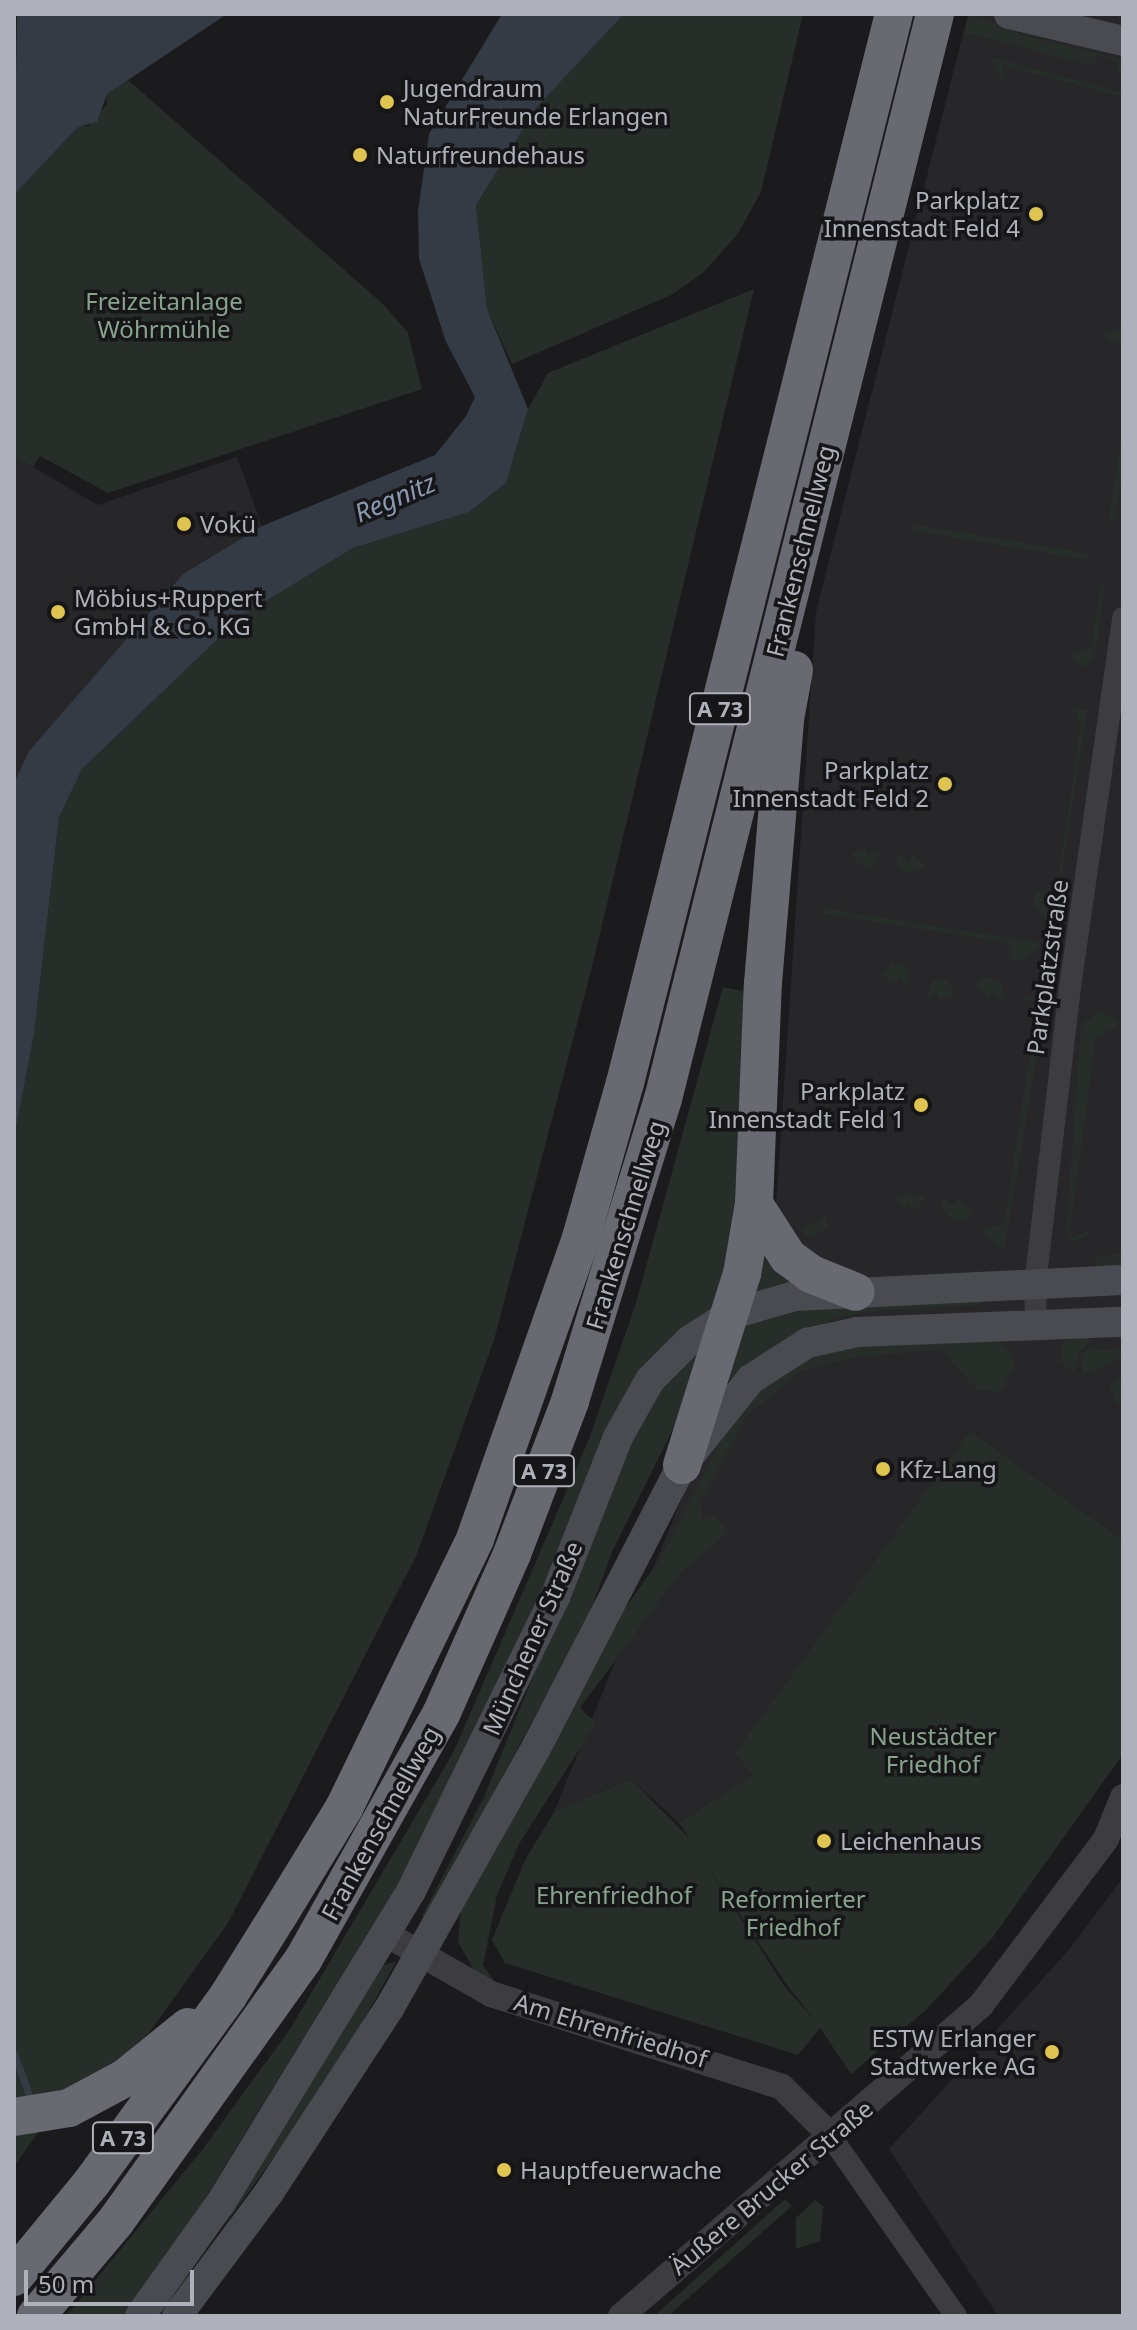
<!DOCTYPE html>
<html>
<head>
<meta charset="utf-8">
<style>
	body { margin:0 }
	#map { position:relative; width:1137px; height:2330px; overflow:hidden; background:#1b1a1c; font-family:"Noto Sans",sans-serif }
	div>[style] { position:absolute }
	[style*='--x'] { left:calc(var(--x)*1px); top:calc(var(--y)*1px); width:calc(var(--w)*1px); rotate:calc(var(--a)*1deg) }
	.built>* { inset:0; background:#272629 }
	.green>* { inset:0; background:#272e29 }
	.water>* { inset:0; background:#353b44 }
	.stream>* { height:7px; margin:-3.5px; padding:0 3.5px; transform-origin:3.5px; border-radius:3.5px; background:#353b44 }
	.minor>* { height:22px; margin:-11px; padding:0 11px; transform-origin:11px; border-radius:11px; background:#3c3c41 }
	.tertiary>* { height:26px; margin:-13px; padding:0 13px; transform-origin:13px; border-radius:13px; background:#3c3c41 }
	.secondary>* { height:30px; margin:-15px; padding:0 15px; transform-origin:15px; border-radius:15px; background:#4a4b51 }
	.motorway>* { height:38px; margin:-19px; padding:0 19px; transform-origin:19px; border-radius:19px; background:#686971 }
	.dots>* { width:22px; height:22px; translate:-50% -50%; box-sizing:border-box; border:4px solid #161517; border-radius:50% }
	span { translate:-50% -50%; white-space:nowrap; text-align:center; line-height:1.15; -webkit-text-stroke:7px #161517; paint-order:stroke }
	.shield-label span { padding:2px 6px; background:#161517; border:2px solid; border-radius:6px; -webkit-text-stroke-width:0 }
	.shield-label { font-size:22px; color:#aeb0ba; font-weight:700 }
	.poi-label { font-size:24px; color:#aeb0ba }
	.left { translate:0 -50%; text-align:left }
	.right { translate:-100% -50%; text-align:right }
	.park-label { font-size:24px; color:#88a38d }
	.street-label { font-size:24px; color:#aeb0ba }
	.water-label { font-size:26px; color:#8a99b1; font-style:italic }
	.frame { position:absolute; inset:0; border:16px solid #aeb0ba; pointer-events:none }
	.scale { position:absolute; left:24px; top:2270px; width:170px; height:36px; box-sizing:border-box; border:4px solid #aeb0ba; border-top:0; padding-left:10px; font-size:24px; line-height:28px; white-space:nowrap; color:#aeb0ba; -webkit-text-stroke:6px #161517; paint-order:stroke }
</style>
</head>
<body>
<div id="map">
	<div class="built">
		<i style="clip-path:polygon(968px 14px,1123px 14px,1123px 1540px,970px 1431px,753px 1775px,679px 1823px,631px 1779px,554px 1812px,771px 1279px,816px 612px)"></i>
		<i style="clip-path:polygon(14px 456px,98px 505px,237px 457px,262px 526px,183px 574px,29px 751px,14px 783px)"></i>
		<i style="clip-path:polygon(1123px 1878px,1123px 2316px,998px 2316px,889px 2149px,1067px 1952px)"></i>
	</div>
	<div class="green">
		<i style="clip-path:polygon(624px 14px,803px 14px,761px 192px,737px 235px,704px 272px,671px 295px,512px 364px,487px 309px,476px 205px,537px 107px)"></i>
		<i style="clip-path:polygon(969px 14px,1025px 36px,1123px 60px,1123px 74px,1116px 72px,1118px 61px,1097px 55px,1094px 66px,965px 33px)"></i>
		<i style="clip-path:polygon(990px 57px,1123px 93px,1123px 97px,1002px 65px,1006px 87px)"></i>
		<i style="clip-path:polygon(128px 80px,383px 304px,408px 333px,422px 389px,108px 493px,40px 456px,33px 467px,14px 456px,14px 195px,79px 126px,89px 126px,107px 104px,106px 94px)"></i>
		<i style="clip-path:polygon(754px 289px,592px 967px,494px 1340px,417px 1554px,228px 1923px,149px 2033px,107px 2070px,45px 2099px,14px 2102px,14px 1139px,34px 1034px,59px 817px,82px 769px,243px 615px,353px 548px,469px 512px,506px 483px,528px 409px,548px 373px)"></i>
		<i style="clip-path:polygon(1123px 315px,1123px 345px,1117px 344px,1100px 334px,1119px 330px)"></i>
		<i style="clip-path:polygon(1123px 426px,1123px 470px,1115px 523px,1109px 520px)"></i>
		<i style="clip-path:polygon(913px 524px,1088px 553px,1088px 560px,912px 531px)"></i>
		<i style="clip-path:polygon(1101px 583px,1105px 584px,1094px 660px,1081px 667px,1070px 655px,1091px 647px)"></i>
		<i style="clip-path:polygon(1074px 708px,1087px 710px,1053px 929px,1033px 902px,1036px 893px,1057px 890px,1081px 723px,1075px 710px,1062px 714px)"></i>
		<i style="clip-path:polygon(864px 849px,868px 856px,880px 851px,877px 862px,865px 868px,850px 855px)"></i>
		<i style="clip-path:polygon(897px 853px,908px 862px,913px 855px,926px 867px,907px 874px,897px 865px)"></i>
		<i style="clip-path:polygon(823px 908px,1039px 943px,1040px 948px,1018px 962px,1012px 960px,1007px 942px,824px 914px)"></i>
		<i style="clip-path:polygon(894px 962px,893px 967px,901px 963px,907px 968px,909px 987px,899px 977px,894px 984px,881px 975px)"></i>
		<i style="clip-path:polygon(986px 977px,1003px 984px,1003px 1000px,993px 992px,988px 997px,975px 986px)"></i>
		<i style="clip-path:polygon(933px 981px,948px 981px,956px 994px,940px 1000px,936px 993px,925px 999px)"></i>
		<i style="clip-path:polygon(723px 987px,751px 993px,742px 1187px,722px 1306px,699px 1319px,565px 1535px,517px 1647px,398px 1883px,170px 2256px,123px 2316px,66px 2316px,202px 2150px,290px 2029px,453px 1753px,589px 1439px,636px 1303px)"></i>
		<i style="clip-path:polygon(1029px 995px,1047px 996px,1004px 1251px,983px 1234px,983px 1228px,1004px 1224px,1038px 999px,1020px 1001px)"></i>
		<i style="clip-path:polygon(1099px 1012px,1116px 1019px,1117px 1027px,1096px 1036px,1070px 1231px,1072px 1238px,1088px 1230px,1089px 1235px,1073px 1242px,1066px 1232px,1081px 1025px)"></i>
		<i style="clip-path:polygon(911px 1192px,915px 1199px,927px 1194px,916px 1211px,907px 1204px,905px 1210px,896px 1199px)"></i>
		<i style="clip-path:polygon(943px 1196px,953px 1205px,959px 1199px,973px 1210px,971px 1214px,964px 1221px,950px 1219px,942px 1208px)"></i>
		<i style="clip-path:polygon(826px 1217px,828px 1226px,816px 1236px,807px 1237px,801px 1229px)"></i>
		<i style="clip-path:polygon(762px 1248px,805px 1280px,755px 1296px)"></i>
		<i style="clip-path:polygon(1123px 1253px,1123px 1269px,1097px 1270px,1096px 1257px)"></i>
		<i style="clip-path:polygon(982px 1299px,981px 1305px,868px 1311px,838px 1318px,801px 1333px,726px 1383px,742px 1324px,758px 1317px,819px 1307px)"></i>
		<i style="clip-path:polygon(1089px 1335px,1089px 1342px,1078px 1354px,1074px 1374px,1061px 1362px,1062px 1345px,1072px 1337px)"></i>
		<i style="clip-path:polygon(997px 1341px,1013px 1354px,1015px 1368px,1000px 1392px,977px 1390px,941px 1350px,854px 1357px,799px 1372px,747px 1416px,700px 1502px,703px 1520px,714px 1515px,729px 1532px,680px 1573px,580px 1708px,596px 1723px,519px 1844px,497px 1895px,483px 1965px,495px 1982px,474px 1970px,458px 1942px,461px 1909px,612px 1627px,659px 1560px,730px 1424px,774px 1375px,821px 1353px,858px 1346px)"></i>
		<i style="clip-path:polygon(1088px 1348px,1123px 1351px,1123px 1358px,1083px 1375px,1081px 1357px)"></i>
		<i style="clip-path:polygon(700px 1349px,688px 1399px,612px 1552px,588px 1618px,425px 1920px,422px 1916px,484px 1797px,621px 1460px,651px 1400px)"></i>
		<i style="clip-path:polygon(1123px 1375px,1123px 1401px,1116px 1404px,1109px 1385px)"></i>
		<i style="clip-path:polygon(evenodd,970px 1431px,1123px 1540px,1123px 1754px,993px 1937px,926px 2010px,851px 2074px,820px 2028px,798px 2055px,505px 1963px,492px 1940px,525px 1860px,554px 1812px,631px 1779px,690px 1839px,679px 1823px,753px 1775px,735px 1753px,970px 1431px,702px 1858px,787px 1985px,815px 2021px,785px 1987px,702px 1858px)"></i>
		<i style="clip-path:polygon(396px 1962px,333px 2075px,222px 2229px,382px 1965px)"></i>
		<i style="clip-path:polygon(14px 2131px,39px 2131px,14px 2167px)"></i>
		<i style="clip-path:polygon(785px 2199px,792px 2206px,668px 2316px,654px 2316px)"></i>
		<i style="clip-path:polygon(815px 2200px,823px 2206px,820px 2241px,796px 2249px,796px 2218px)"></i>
	</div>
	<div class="water">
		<i style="clip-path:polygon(17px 14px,227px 14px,107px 94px,97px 122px,78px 127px,14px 195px)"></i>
		<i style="clip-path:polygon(502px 14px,624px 14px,537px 107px,476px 205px,487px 309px,528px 409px,506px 483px,469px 512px,353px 548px,243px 615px,82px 769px,59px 817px,34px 1034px,14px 1139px,14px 783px,29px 751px,183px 574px,262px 526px,435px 455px,466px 416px,475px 397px,446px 342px,419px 259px,418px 211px,429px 134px)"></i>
	</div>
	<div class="stream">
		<i style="--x:14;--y:2054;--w:47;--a:70"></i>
	</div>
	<div class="minor">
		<i style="--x:1036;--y:1325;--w:40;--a:-91.4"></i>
		<i style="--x:1035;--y:1285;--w:300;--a:-83.3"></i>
		<i style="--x:1070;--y:987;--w:373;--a:-81.8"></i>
		<i style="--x:829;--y:2134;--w:222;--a:55.1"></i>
	</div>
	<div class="tertiary">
		<i style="--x:386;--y:1934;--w:121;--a:29.7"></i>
		<i style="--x:491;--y:1994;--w:305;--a:17.7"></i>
		<i style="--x:782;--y:2087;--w:66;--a:45"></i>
		<i style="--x:621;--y:2316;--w:476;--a:-40.8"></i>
		<i style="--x:981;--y:2005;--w:208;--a:-53"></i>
		<i style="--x:1106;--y:1839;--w:45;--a:-68"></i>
	</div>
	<div class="secondary">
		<i style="--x:1009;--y:14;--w:117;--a:13.3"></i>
		<i style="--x:140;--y:2316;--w:138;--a:-54.5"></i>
		<i style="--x:220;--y:2204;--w:367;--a:-58.6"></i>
		<i style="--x:411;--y:1891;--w:327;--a:-63.9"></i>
		<i style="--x:555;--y:1597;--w:172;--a:-68.5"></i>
		<i style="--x:618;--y:1437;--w:65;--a:-60.7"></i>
		<i style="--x:650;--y:1380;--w:57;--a:-45"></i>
		<i style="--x:690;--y:1340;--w:46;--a:-32.7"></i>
		<i style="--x:729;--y:1315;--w:69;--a:-16.1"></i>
		<i style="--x:795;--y:1296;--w:328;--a:-2.8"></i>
		<i style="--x:177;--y:2316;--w:152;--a:-53.3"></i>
		<i style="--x:268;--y:2194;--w:223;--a:-56.9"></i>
		<i style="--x:390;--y:2007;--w:300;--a:-60.6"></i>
		<i style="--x:537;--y:1746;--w:316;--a:-62.7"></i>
		<i style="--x:682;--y:1465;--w:110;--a:-51.3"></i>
		<i style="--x:751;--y:1379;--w:67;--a:-32.7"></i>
		<i style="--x:807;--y:1343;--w:51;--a:-12.4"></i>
		<i style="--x:857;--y:1332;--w:266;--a:-2.2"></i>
	</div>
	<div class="motorway">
		<i style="--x:754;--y:1204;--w:63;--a:57.3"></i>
		<i style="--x:788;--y:1257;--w:29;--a:36"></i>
		<i style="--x:811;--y:1274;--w:48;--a:21.8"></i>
		<i style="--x:682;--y:1465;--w:200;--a:-72.6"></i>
		<i style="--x:742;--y:1274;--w:71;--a:-80.3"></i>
		<i style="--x:754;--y:1204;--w:221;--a:-87.7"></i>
		<i style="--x:763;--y:983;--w:265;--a:-85.2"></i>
		<i style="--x:785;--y:719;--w:50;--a:-79.6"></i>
		<i style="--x:14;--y:2117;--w:56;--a:-9.3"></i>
		<i style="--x:69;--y:2108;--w:64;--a:-28.2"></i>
		<i style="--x:125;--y:2078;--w:81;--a:-39"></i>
		<i style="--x:14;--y:2277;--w:123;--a:-50.6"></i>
		<i style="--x:92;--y:2182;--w:230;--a:-53.8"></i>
		<i style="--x:228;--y:1996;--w:94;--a:-58"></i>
		<i style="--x:278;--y:1916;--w:127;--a:-58.6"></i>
		<i style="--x:344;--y:1808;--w:299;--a:-64"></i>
		<i style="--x:475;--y:1539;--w:319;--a:-70.6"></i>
		<i style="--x:581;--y:1238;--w:161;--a:-74.2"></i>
		<i style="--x:625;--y:1083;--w:1102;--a:-75.88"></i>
		<i style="--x:36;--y:2316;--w:124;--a:-49.9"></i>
		<i style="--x:116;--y:2221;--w:321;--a:-54.4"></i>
		<i style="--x:303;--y:1960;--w:284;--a:-60.7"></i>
		<i style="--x:442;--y:1712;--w:173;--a:-66.1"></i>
		<i style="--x:512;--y:1554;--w:164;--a:-69.2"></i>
		<i style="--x:570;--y:1401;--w:316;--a:-72.9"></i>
		<i style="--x:663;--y:1099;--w:1119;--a:-75.93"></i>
	</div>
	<div class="dots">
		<i style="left:387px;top:102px;background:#dfc44f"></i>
		<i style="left:360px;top:155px;background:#dfc44f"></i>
		<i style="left:1036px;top:214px;background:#dfc44f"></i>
		<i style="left:184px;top:524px;background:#dfc44f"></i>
		<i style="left:58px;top:612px;background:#dfc44f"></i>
		<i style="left:945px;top:784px;background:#dfc44f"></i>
		<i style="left:921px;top:1105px;background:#dfc44f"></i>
		<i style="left:883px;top:1469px;background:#dfc44f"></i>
		<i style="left:824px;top:1841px;background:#dfc44f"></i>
		<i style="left:1052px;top:2052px;background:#dfc44f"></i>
		<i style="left:504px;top:2170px;background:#dfc44f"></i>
	</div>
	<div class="shield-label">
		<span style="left:720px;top:709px">A 73</span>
		<span style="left:544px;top:1471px">A 73</span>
		<span style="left:123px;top:2138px">A 73</span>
	</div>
	<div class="poi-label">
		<span class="left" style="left:403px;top:102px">Jugendraum<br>NaturFreunde Erlangen</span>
		<span class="left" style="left:376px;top:155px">Naturfreundehaus</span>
		<span class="right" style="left:1020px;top:214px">Parkplatz<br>Innenstadt Feld 4</span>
		<span class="left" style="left:200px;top:524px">Vokü</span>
		<span class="left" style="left:74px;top:612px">Möbius+Ruppert<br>GmbH &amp; Co. KG</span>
		<span class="right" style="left:929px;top:784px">Parkplatz<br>Innenstadt Feld 2</span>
		<span class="right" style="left:905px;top:1105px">Parkplatz<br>Innenstadt Feld 1</span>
		<span class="left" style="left:899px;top:1469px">Kfz-Lang</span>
		<span class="left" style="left:840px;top:1841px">Leichenhaus</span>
		<span class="right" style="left:1036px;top:2052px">ESTW Erlanger<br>Stadtwerke AG</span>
		<span class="left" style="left:520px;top:2170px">Hauptfeuerwache</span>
	</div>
	<div class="park-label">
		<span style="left:164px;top:315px">Freizeitanlage<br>Wöhrmühle</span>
		<span style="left:933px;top:1750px">Neustädter<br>Friedhof</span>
		<span style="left:614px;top:1895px">Ehrenfriedhof</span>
		<span style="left:793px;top:1913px">Reformierter<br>Friedhof</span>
	</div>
	<div class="street-label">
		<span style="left:800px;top:551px;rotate:-76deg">Frankenschnellweg</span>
		<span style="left:1047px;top:967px;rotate:-82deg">Parkplatzstraße</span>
		<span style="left:625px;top:1225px;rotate:-73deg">Frankenschnellweg</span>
		<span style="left:532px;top:1638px;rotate:-66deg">Münchener Straße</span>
		<span style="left:380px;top:1823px;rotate:-61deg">Frankenschnellweg</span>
		<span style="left:611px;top:2030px;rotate:17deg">Am Ehrenfriedhof</span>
		<span style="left:771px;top:2187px;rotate:-40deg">Äußere Brucker Straße</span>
	</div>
	<div class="water-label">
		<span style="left:395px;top:498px;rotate:-23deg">Regnitz</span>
	</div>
	<div class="frame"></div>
	<div class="scale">50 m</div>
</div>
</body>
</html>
